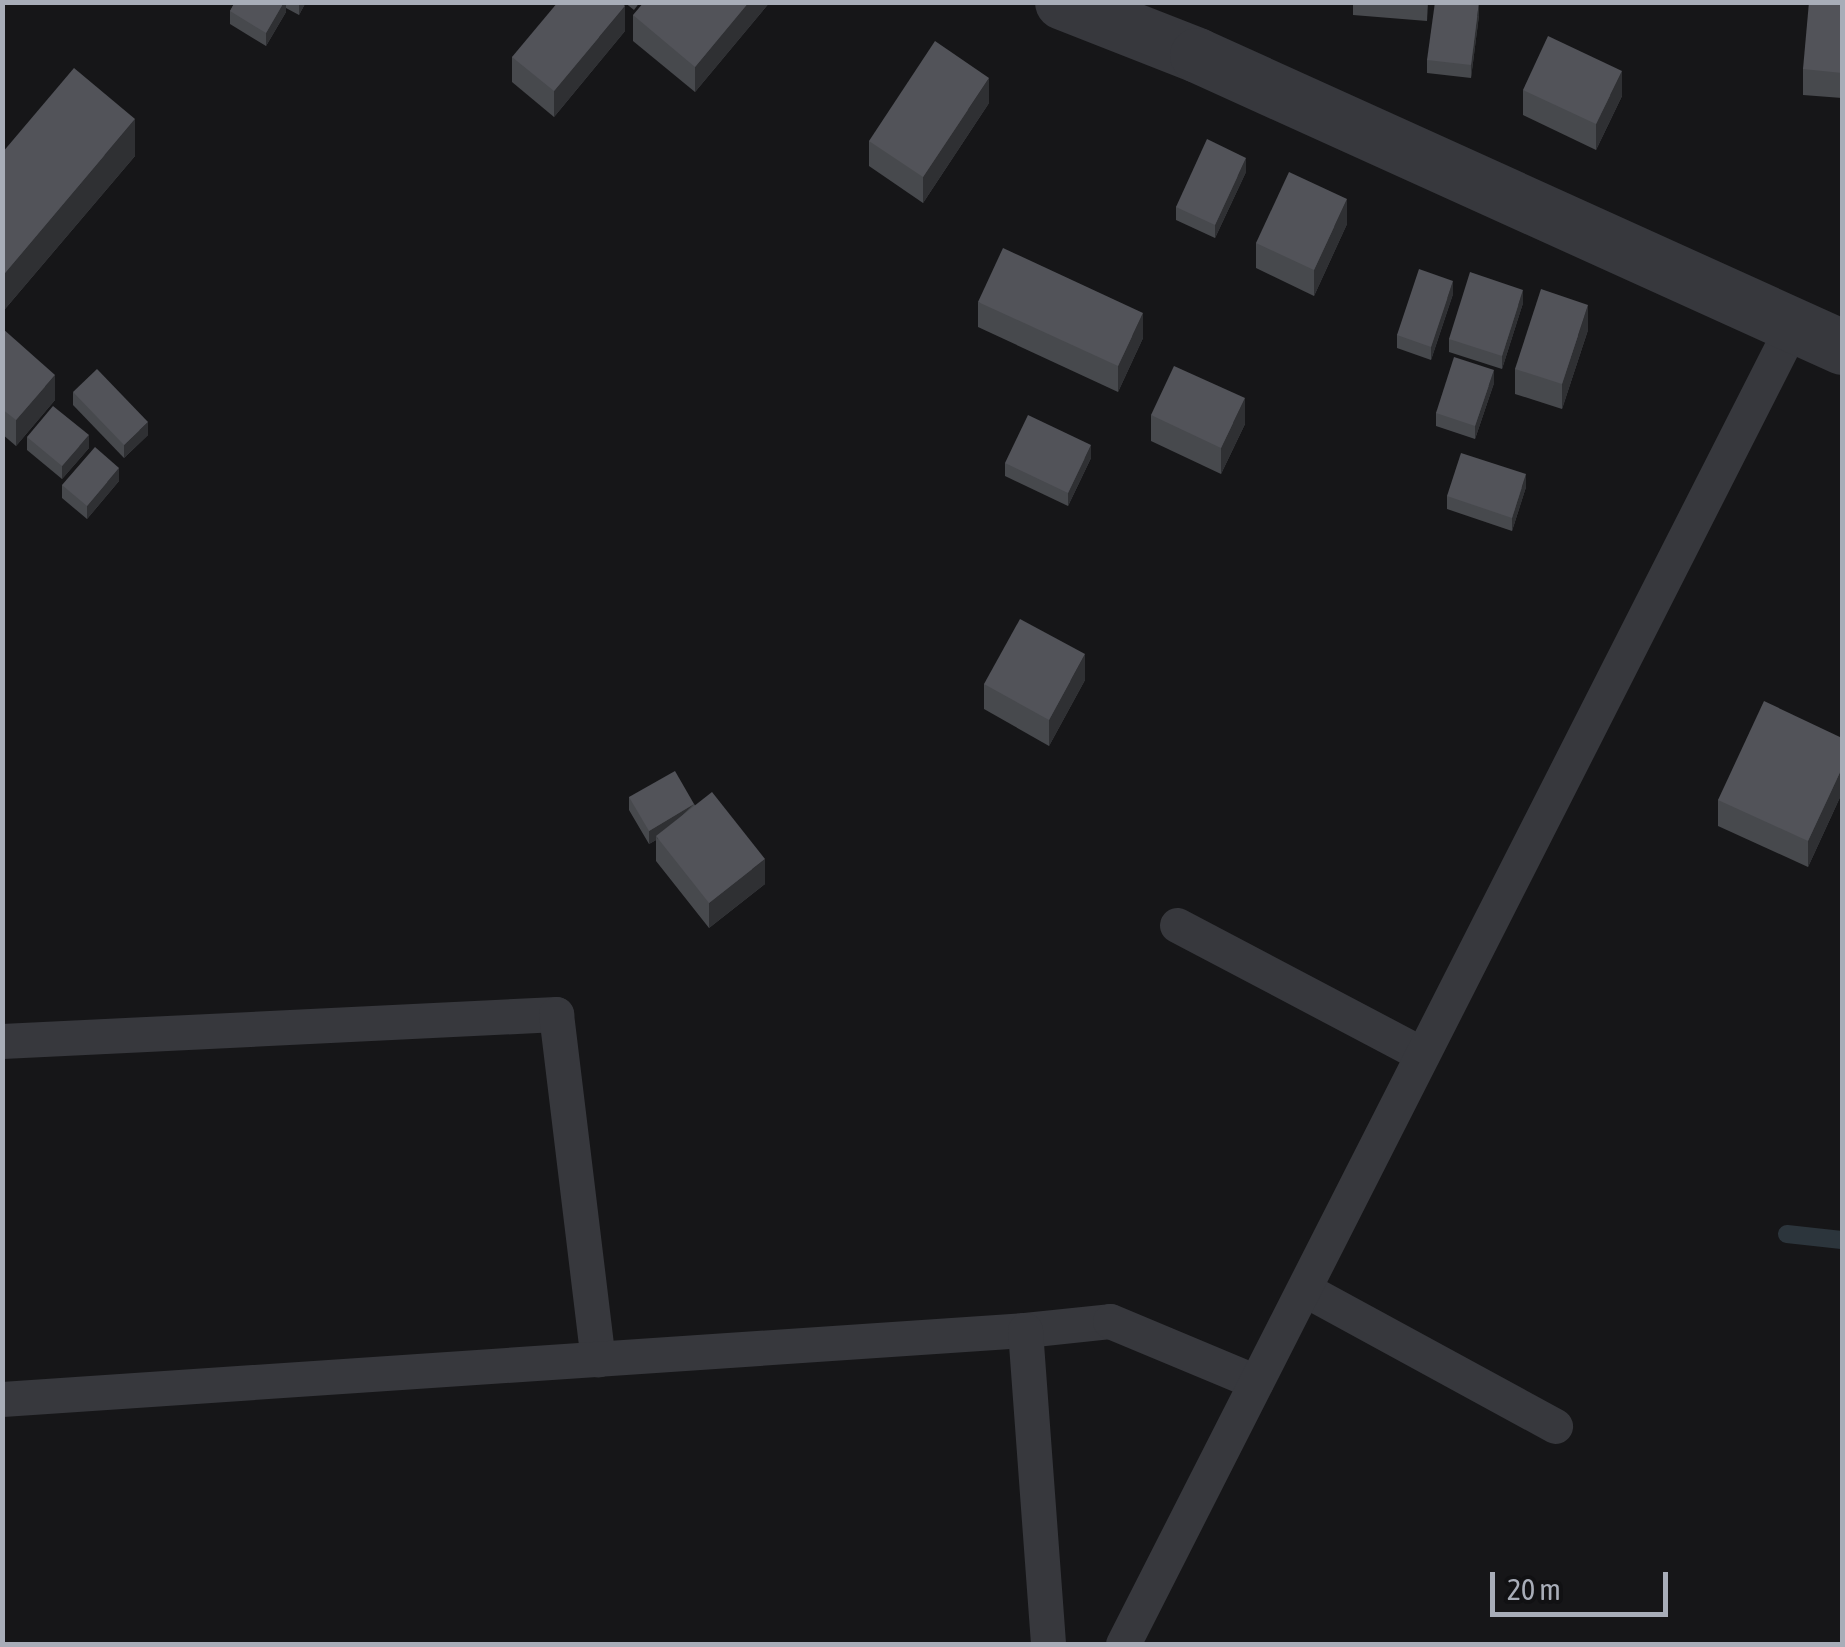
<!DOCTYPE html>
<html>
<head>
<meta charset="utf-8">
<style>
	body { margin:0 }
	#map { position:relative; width:1845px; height:1647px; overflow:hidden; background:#161618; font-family:"Asap Condensed",sans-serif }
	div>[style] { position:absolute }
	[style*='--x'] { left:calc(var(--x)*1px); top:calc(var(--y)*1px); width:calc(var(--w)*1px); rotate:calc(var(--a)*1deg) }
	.stream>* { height:18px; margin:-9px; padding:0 9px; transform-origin:9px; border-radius:9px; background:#2c353c }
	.service>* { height:35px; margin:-17.5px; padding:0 17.5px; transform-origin:17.5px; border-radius:17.5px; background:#37383d }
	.minor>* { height:55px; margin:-27.5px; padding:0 27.5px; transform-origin:27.5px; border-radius:27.5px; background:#37383d }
	.wall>* { inset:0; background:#47494d }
	.shaded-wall>* { inset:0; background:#2f3033 }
	.building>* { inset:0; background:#525359 }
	span { translate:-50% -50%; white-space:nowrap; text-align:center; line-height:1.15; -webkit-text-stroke:9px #111113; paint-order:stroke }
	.frame { position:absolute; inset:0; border:5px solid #a8adb8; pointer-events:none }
	.scale { position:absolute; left:1490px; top:1572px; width:178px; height:45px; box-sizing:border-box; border:5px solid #a8adb8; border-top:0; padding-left:12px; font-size:30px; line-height:35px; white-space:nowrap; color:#a8adb8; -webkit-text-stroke:8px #111113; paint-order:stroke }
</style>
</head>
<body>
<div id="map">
	<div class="stream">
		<i style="--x:1787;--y:1234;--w:55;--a:6.2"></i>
	</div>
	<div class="service">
		<i style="--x:1177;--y:925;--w:277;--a:27.8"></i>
		<i style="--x:2;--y:1041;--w:555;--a:-2.79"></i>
		<i style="--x:556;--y:1014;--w:348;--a:83.1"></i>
		<i style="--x:1304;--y:1289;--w:286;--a:28.6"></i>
		<i style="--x:1025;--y:1330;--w:85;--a:-6"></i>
		<i style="--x:1110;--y:1321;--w:158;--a:22.7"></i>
		<i style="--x:2;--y:1399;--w:1025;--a:-3.86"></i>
		<i style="--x:1025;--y:1330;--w:315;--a:85.8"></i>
		<i style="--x:1123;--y:1644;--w:1479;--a:-63.07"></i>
	</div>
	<div class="minor">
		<i style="--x:1062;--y:2;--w:145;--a:21.4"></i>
		<i style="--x:1197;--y:55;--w:708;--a:24.36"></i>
	</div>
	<div class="wall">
		<i style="clip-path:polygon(235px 2px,306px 2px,299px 15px,286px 8px,286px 12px,266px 46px,230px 24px,230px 11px)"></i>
		<i style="clip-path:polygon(624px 2px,640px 2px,634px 10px)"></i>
		<i style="clip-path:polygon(770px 2px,695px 92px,633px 41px,633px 15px)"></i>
		<i style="clip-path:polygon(1353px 2px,1428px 2px,1427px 21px,1353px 15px)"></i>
		<i style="clip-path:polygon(1842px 2px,1842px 98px,1803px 95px,1803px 69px)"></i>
		<i style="clip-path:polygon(1479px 15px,1471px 78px,1427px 73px,1427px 60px)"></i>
		<i style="clip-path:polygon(625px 31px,554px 117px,512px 82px,512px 57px)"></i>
		<i style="clip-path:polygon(1523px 90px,1622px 96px,1596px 150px,1523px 115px)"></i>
		<i style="clip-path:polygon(989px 103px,923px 203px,869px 166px,869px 141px)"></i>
		<i style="clip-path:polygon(2px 153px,135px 156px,5px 309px,2px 306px)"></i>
		<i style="clip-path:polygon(1246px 172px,1215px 238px,1176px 220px,1176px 207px)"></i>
		<i style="clip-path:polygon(1347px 224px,1314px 296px,1256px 268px,1256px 243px)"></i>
		<i style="clip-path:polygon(1453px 294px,1431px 360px,1397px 348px,1397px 335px)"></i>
		<i style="clip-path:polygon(978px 302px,1143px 338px,1118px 392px,978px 327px)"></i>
		<i style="clip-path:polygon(1523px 303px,1502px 369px,1449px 352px,1449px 339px)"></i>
		<i style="clip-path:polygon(2px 328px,55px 400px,16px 446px,2px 434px)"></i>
		<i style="clip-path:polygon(1588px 330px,1562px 409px,1515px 394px,1515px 369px)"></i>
		<i style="clip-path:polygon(1494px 383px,1475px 439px,1436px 426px,1436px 413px)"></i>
		<i style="clip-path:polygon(73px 392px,148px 435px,124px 458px,73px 405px)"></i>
		<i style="clip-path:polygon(1151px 415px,1245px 424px,1221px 474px,1151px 441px)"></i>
		<i style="clip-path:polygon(27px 437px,89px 448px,62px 479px,27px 450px)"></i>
		<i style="clip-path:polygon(1091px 458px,1068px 506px,1005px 476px,1005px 463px)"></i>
		<i style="clip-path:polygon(119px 481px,87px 519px,62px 498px,62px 485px)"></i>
		<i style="clip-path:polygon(1526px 487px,1512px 531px,1447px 509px,1447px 496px)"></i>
		<i style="clip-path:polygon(1085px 680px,1049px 746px,984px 709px,984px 684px)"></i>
		<i style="clip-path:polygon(1842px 738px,1842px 793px,1808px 867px,1718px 826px,1718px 800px)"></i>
		<i style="clip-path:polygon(629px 797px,694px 804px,765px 884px,709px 928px,656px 861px,656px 840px,649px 844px,629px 810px)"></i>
	</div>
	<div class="shaded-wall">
		<i style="clip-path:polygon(284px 2px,286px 2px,286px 12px,266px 46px,266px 33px)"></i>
		<i style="clip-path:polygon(299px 2px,306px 2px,299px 15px)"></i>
		<i style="clip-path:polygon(749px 2px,770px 2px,695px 92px,695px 67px)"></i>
		<i style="clip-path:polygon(1479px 2px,1479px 15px,1471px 78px,1471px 65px)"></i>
		<i style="clip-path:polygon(625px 6px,625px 31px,554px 117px,554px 91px)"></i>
		<i style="clip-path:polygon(1622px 71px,1622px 96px,1596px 150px,1596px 124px)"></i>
		<i style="clip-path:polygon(989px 78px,989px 103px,923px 203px,923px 177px)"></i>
		<i style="clip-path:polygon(135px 119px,135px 156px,5px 309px,5px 273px)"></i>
		<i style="clip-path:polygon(1246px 158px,1246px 172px,1215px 238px,1215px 225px)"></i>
		<i style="clip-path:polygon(1347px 199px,1347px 224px,1314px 296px,1314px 270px)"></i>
		<i style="clip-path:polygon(1453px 281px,1453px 294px,1431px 360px,1431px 347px)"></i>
		<i style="clip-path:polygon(1523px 290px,1523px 303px,1502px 369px,1502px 356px)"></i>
		<i style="clip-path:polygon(1588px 305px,1588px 330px,1562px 409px,1562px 384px)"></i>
		<i style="clip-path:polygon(1143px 313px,1143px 338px,1118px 392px,1118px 366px)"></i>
		<i style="clip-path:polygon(1494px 370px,1494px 383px,1475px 439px,1475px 426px)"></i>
		<i style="clip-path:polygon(55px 375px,55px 400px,16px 446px,16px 420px)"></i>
		<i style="clip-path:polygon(1245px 398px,1245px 424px,1221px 474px,1221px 448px)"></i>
		<i style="clip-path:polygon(148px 422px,148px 435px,124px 458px,124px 445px)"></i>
		<i style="clip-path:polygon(89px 435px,89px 448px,62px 479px,62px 466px)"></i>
		<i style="clip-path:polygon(1091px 445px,1091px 458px,1068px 506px,1068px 493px)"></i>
		<i style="clip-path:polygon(119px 468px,119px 481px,87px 519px,87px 506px)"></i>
		<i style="clip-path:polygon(1526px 474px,1526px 487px,1512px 531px,1512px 518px)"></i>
		<i style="clip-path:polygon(1085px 654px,1085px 680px,1049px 746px,1049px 720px)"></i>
		<i style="clip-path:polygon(1842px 768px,1842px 793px,1808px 867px,1808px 841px)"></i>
		<i style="clip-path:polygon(694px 804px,658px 839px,656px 836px,656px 840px,649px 844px,649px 831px)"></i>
		<i style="clip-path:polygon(765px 859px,765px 884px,709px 928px,709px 903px)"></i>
	</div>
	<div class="building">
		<i style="clip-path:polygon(235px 2px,284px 2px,266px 33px,230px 11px)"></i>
		<i style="clip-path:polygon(558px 2px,621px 2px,625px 6px,554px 91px,512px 57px)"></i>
		<i style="clip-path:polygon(644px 2px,749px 2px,695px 67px,633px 15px)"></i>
		<i style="clip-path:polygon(1435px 2px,1479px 2px,1471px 65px,1427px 60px)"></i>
		<i style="clip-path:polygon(1809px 2px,1842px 2px,1842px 73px,1803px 69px)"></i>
		<i style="clip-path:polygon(1548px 36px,1622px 71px,1596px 124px,1523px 90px)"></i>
		<i style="clip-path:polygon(935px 41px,989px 78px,923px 177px,869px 141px)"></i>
		<i style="clip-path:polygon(74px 68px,135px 119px,5px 273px,2px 270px,2px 153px)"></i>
		<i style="clip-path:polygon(1207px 139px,1246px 158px,1215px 225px,1176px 207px)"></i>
		<i style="clip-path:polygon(1289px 172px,1347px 199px,1314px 270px,1256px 243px)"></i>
		<i style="clip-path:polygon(1003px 248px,1143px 313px,1118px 366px,978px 302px)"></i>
		<i style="clip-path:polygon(1419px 269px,1453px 281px,1431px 347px,1397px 335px)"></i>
		<i style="clip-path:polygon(1470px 272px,1523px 290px,1502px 356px,1449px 339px)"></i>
		<i style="clip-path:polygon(1541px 289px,1588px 305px,1562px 384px,1515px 369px)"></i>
		<i style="clip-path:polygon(2px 328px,55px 375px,16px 420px,2px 409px)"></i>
		<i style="clip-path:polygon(1454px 357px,1494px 370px,1475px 426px,1436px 413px)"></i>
		<i style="clip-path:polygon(1174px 366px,1245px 398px,1221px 448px,1151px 415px)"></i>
		<i style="clip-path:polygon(97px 369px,148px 422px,124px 445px,73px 392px)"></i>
		<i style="clip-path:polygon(53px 406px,89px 435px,62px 466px,27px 437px)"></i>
		<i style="clip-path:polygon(1028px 415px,1091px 445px,1068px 493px,1005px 463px)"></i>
		<i style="clip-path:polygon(95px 447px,119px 468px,87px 506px,62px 485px)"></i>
		<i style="clip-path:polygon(1461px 453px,1526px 474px,1512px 518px,1447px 496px)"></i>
		<i style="clip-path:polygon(1020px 619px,1085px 654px,1049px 720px,984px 684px)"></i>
		<i style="clip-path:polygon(1764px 701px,1842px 738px,1842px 768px,1808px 841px,1718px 800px)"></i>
		<i style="clip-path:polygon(675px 771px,694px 804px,649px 831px,629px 797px)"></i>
		<i style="clip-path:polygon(712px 792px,765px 859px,709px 903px,656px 836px)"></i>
	</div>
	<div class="frame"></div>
	<div class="scale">20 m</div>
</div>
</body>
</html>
